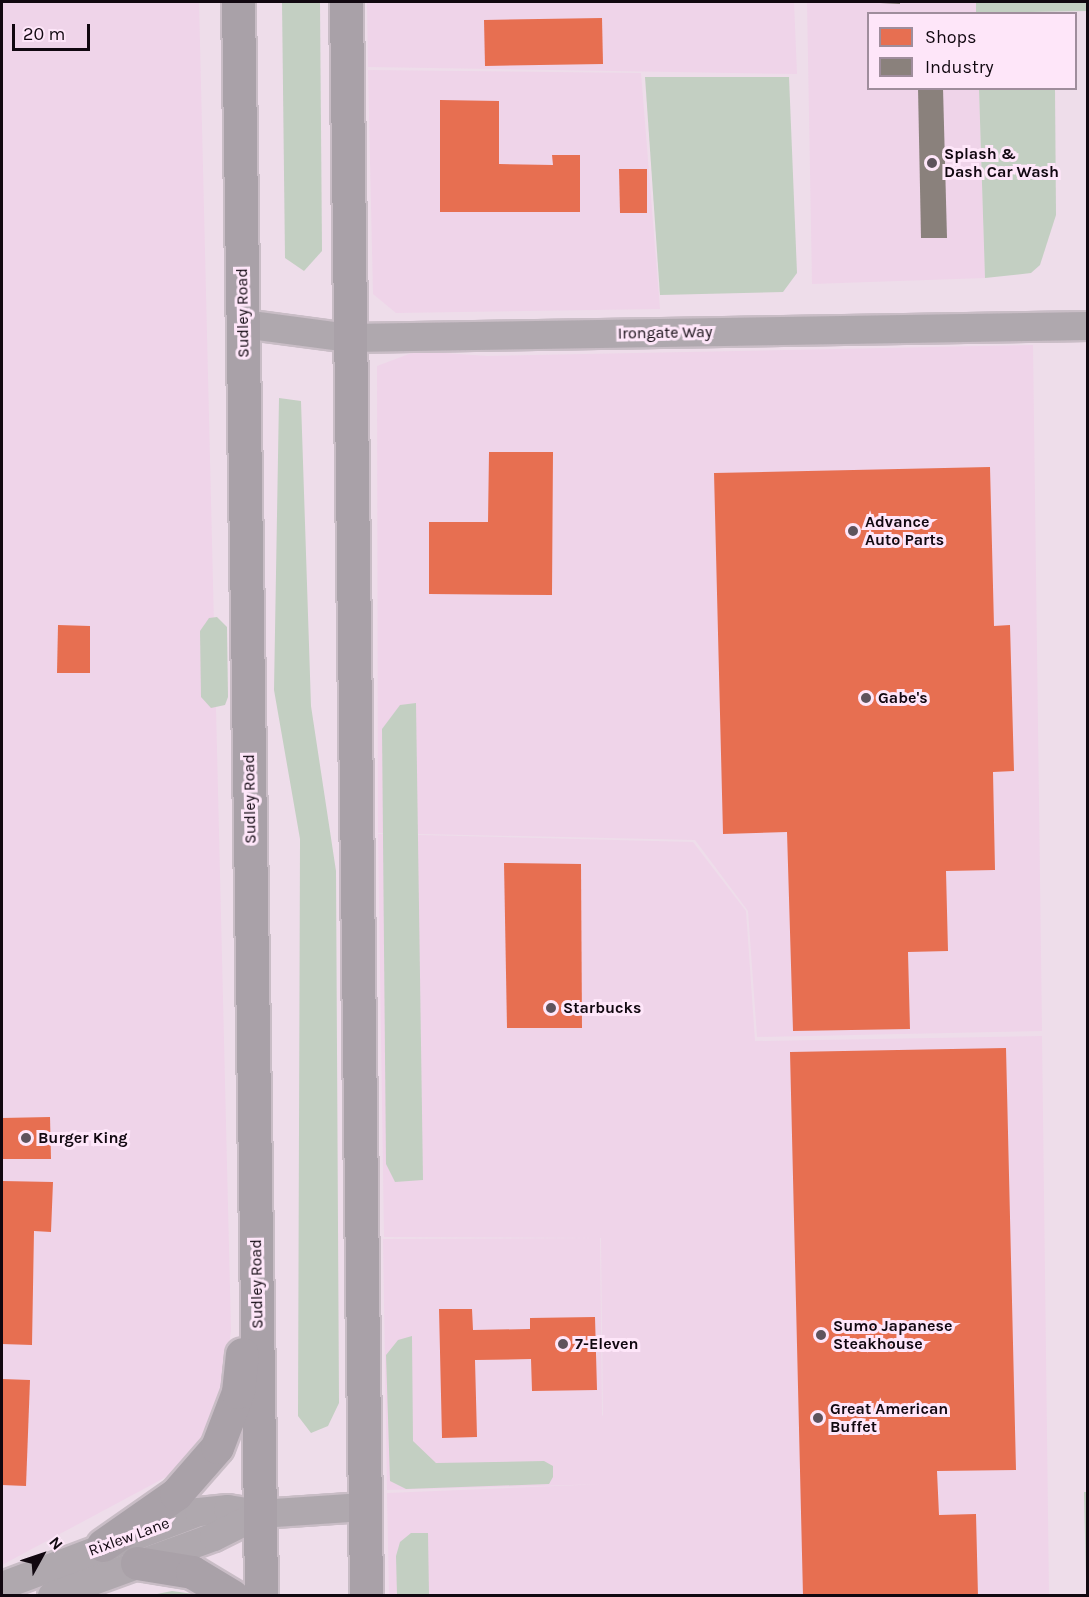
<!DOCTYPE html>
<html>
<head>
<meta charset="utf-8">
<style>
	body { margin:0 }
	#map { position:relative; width:1089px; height:1597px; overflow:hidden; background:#eeddea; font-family:Karla,sans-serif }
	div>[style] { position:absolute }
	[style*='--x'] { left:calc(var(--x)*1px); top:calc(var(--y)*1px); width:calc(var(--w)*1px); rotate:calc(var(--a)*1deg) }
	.built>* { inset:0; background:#efd4e9 }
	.green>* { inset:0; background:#c3cfc2 }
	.shops>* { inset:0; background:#e76f51 }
	.industry>* { inset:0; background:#8a817c }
	.roads { filter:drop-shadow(2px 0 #c9bdc6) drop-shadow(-2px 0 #c9bdc6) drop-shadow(0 2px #c9bdc6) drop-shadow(0 -2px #c9bdc6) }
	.minor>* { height:28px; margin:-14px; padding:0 14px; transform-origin:14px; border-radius:14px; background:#afa8ae }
	.major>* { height:33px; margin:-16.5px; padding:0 16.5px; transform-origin:16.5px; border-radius:16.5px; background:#a9a1a8 }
	.dots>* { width:16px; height:16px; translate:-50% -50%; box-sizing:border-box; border:3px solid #fee6f9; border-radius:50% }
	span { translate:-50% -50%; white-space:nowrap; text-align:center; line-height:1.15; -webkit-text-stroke:6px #fee6f9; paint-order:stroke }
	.poi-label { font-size:16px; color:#110810; font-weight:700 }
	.left { translate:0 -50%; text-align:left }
	.street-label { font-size:16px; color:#110810 }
	.frame { position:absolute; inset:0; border:3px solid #110810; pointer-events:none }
	.legend { position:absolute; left:867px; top:12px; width:210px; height:78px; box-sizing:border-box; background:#fee6f9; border:2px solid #9f8d9c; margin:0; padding:8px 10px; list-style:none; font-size:18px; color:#110810 }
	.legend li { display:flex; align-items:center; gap:12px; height:30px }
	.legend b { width:30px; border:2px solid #9f8d9c }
	.north { position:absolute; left:12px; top:1525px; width:60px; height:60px; -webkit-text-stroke:4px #fee6f9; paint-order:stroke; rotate:50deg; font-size:16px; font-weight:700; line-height:24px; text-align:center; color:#110810 }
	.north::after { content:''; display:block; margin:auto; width:21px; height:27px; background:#110810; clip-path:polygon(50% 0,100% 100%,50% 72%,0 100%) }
	.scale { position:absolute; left:12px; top:24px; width:78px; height:27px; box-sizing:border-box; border:3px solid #110810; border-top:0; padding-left:8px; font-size:18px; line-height:21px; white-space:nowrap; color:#110810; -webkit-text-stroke:4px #fee6f9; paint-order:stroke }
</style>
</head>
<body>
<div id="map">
	<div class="built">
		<i style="clip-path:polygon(2px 2px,199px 2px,231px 1331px,220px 1408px,181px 1469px,2px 1565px)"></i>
		<i style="clip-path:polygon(367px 2px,794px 2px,797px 74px,368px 67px)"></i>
		<i style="clip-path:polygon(807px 2px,976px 2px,976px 13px,868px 14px,868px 88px,979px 89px,985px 278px,812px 284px)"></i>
		<i style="clip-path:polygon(368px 70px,641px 73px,660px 309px,396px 313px,373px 294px)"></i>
		<i style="clip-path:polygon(1033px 345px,1042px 1031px,757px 1037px,748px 911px,695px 840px,378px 833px,377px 366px,417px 351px,487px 356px)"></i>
		<i style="clip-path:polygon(evenodd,378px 834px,693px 842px,746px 911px,755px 1041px,1042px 1036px,1049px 1595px,389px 1595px,387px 1493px,604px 1484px,387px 1490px,383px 1239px,598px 1238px,384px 1237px,378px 834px,600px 1238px,601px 1238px,603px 1416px,602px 1415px,600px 1238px)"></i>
	</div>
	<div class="green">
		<i style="clip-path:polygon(282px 2px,320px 2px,322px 251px,304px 271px,285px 258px)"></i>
		<i style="clip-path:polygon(976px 2px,1087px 2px,1087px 11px,976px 13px)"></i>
		<i style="clip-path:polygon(645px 77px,789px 77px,797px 273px,783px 292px,660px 295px)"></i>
		<i style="clip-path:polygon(979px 89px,1055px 89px,1056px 215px,1040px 265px,1031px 273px,985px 278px)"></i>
		<i style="clip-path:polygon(279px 398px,301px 401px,311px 706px,336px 871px,339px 1403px,328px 1426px,311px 1433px,298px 1416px,300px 839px,274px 690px)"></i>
		<i style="clip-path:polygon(217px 617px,227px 627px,228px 697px,225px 705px,211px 708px,201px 697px,200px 631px,209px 618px)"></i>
		<i style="clip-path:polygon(416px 703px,423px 1180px,395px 1182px,386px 1164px,382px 729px,400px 705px)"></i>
		<i style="clip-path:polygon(412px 1336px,413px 1441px,436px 1463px,544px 1461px,553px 1466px,553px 1477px,549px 1484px,406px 1489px,390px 1481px,386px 1355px,398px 1340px)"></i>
		<i style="clip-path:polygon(1084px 1492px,1088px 1492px,1087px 1578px,1086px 1578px)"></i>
		<i style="clip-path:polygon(411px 1533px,428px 1533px,429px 1595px,397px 1595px,396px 1556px,400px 1542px)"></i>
		<i style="clip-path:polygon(172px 1591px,194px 1594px,197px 1595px,152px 1595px)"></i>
	</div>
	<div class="shops">
		<i style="clip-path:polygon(602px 18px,603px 64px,485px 66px,484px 20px)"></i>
		<i style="clip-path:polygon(440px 100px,499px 101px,499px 164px,553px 165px,552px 155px,580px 155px,580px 212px,440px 212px)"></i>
		<i style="clip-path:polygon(619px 169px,647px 169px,647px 213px,620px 213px)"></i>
		<i style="clip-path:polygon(489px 452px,553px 452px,552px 595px,429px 594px,429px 522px,488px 522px)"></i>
		<i style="clip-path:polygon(990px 467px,994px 626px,1010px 625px,1014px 771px,993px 772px,995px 870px,946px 871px,948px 951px,908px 952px,910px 1029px,793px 1031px,787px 832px,723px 834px,714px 473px)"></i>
		<i style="clip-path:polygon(58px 625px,90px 626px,90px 673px,57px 673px)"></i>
		<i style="clip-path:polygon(504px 863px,581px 864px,582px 1028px,507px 1028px)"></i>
		<i style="clip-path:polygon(1006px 1048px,1016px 1470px,937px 1471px,939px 1515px,976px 1514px,978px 1596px,803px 1596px,790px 1052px)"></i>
		<i style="clip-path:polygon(50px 1117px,51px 1159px,2px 1159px,2px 1118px)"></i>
		<i style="clip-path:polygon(2px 1181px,53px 1182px,51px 1232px,34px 1231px,32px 1345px,2px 1344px)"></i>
		<i style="clip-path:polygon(439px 1309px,472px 1309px,473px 1330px,530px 1329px,530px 1318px,595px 1317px,597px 1390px,532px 1391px,531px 1359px,475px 1360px,477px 1437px,442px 1438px)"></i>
		<i style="clip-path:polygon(2px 1379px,30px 1380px,26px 1486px,2px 1485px)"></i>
	</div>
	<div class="industry">
		<i style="clip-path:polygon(880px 2px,900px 2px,900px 4px,880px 3px)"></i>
		<i style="clip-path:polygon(918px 88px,943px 88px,947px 238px,921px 238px)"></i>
	</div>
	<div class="roads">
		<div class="minor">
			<i style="--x:243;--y:324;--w:108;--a:7.5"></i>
			<i style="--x:350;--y:338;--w:738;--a:-0.93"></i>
			<i style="--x:2;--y:1586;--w:210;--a:-20.6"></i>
			<i style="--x:199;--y:1512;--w:29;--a:-6"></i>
			<i style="--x:228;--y:1509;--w:32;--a:9"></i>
			<i style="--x:260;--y:1514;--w:104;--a:-3.9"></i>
			<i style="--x:52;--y:1596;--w:172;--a:-20"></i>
			<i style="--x:214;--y:1537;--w:51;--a:-26.6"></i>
		</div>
		<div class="major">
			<i style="--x:238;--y:2;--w:1594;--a:89.17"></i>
			<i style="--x:346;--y:2;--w:1594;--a:89.28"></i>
			<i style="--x:103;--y:1545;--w:89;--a:-34.9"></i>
			<i style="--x:176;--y:1494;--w:62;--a:-48.9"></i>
			<i style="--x:217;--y:1447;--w:59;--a:-69.1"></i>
			<i style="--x:238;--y:1392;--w:38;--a:-84"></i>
			<i style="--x:137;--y:1563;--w:56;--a:9.3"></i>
			<i style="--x:192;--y:1572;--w:47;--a:31"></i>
		</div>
	</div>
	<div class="dots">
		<i style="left:932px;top:163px;background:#5e535c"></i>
		<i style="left:853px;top:531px;background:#5e535c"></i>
		<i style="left:866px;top:698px;background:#5e535c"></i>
		<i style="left:551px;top:1008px;background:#5e535c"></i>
		<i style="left:26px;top:1138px;background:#5e535c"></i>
		<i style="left:821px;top:1335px;background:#5e535c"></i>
		<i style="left:563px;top:1344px;background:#5e535c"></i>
		<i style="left:818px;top:1418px;background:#5e535c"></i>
	</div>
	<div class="poi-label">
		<span class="left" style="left:944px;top:163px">Splash &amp;<br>Dash Car Wash</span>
		<span class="left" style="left:865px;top:531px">Advance<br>Auto Parts</span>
		<span class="left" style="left:878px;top:698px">Gabe's</span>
		<span class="left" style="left:563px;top:1008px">Starbucks</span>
		<span class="left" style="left:38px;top:1138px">Burger King</span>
		<span class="left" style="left:833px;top:1335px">Sumo Japanese<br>Steakhouse</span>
		<span class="left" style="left:575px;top:1344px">7-Eleven</span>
		<span class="left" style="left:830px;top:1418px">Great American<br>Buffet</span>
	</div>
	<div class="street-label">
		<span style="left:243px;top:313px;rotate:-91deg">Sudley Road</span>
		<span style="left:665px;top:333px;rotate:-1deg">Irongate Way</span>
		<span style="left:250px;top:799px;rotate:-91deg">Sudley Road</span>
		<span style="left:257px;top:1284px;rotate:-91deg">Sudley Road</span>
		<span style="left:129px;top:1537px;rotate:-20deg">Rixlew Lane</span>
	</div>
	<div class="frame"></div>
	<ul class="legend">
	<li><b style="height:16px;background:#e76f51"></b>Shops</li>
	<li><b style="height:16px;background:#8a817c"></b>Industry</li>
	</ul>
	<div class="north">N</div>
	<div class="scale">20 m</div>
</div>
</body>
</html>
